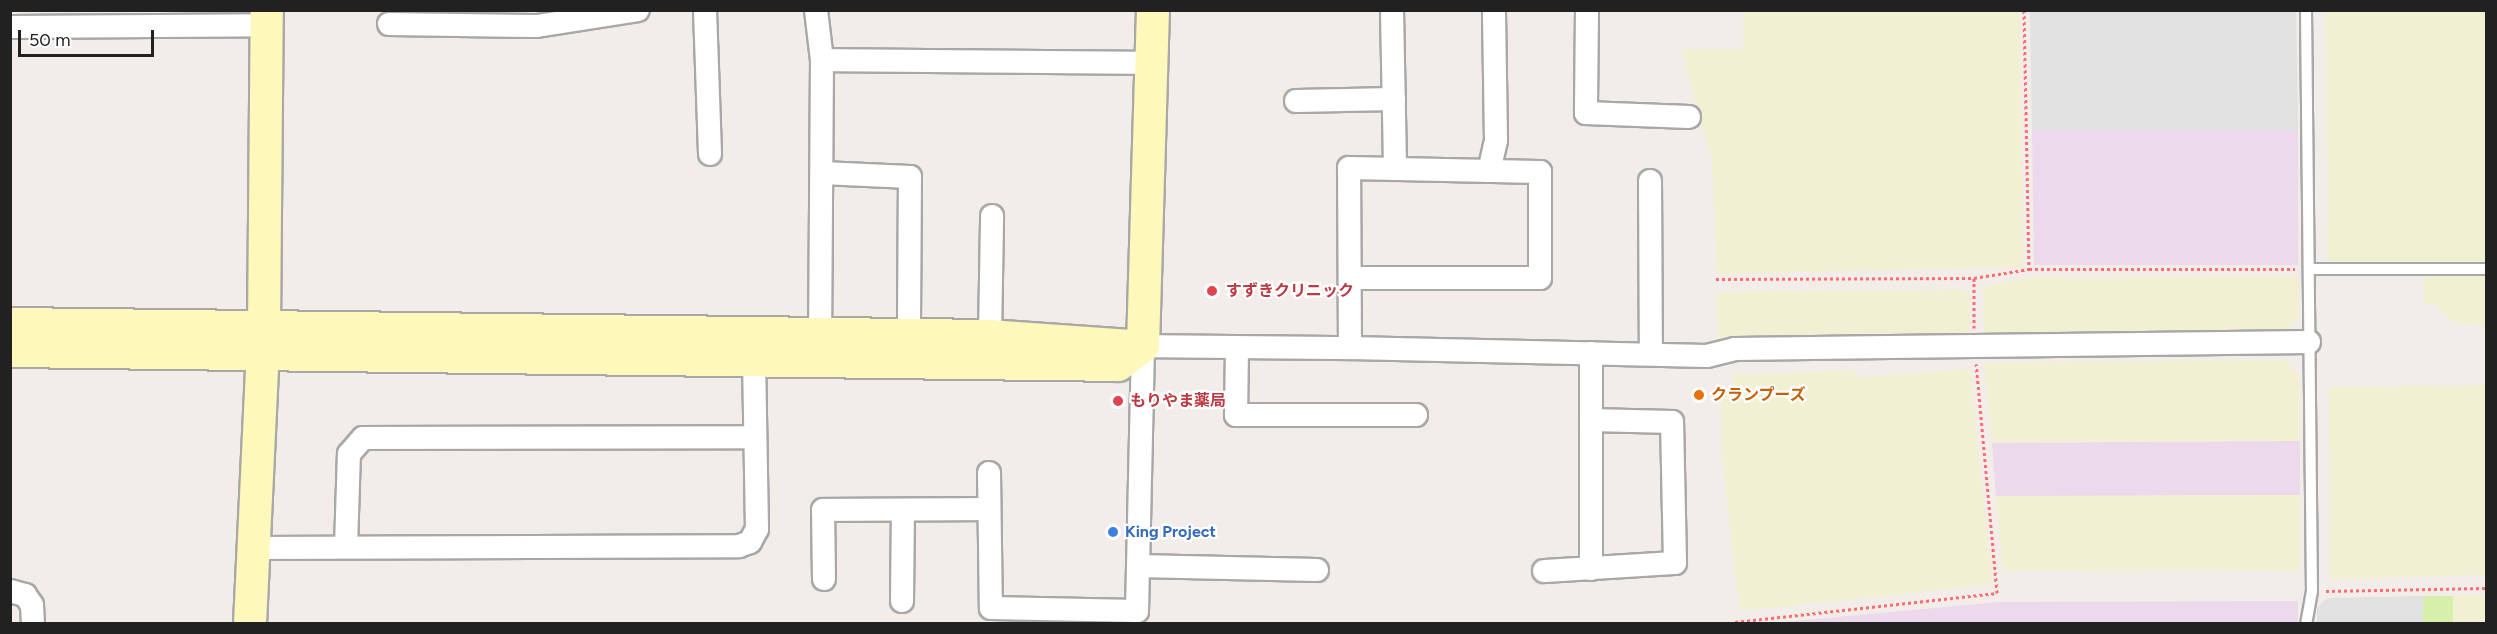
<!DOCTYPE html>
<html>
<head>
<meta charset="utf-8">
<style>
	body { margin:0 }
	#map { position:relative; width:2497px; height:634px; overflow:hidden; background:#f2ede8; font-family:Figtree,"Noto Sans JP",sans-serif }
	div>[style] { position:absolute }
	[style*='--x'] { left:calc(var(--x)*1px); top:calc(var(--y)*1px); width:calc(var(--w)*1px); rotate:calc(var(--a)*1deg) }
	.industrial>* { inset:0; background:#ecd9eb }
	.farmland>* { inset:0; background:#f2f0d2 }
	.grass>* { inset:0; background:#d6efab }
	.parking>* { inset:0; background:#e1e1e1 }
	.path>* { height:3px; margin-top:-1.5px; transform-origin:0; background:repeating-linear-gradient(90deg,#ff6c71 0 3px,transparent 0 6px) }
	.roads { filter:drop-shadow(2px 0 #a8a8a8) drop-shadow(-2px 0 #a8a8a8) drop-shadow(0 2px #a8a8a8) drop-shadow(0 -2px #a8a8a8) }
	.lane>* { height:10px; margin:-5px; padding:0 5px; transform-origin:5px; border-radius:5px; background:#fff }
	.street>* { height:22px; margin:-11px; padding:0 11px; transform-origin:11px; border-radius:11px; background:#fff }
	.secondary>* { height:32px; margin:-16px; padding:0 16px; transform-origin:16px; border-radius:16px; background:#fef8ba }
	.dots>* { width:16px; height:16px; translate:-50% -50%; box-sizing:border-box; border:3px solid #fff; border-radius:50% }
	span { translate:-50% -50%; white-space:nowrap; text-align:center; line-height:1.15; -webkit-text-stroke:4.5px #fff; paint-order:stroke }
	.health-label { font-size:16px; color:#be3a42; font-weight:700 }
	.left { translate:0 -50%; text-align:left }
	.food-label { font-size:16px; color:#c56008; font-weight:700 }
	.shop-label { font-size:16px; color:#366cbe; font-weight:700 }
	.frame { position:absolute; inset:0; border:12px solid #212121; pointer-events:none }
	.scale { position:absolute; left:18px; top:30px; width:136px; height:27px; box-sizing:border-box; border:3px solid #212121; border-top:0; padding-left:8px; font-size:18px; line-height:21px; white-space:nowrap; color:#212121; -webkit-text-stroke:4px #fff; paint-order:stroke }
</style>
</head>
<body>
<div id="map">
	<div class="industrial">
		<i style="clip-path:polygon(2032px 130px,2298px 130px,2298px 265px,2034px 265px)"></i>
		<i style="clip-path:polygon(2300px 441px,2300px 495px,1996px 496px,1992px 443px)"></i>
		<i style="clip-path:polygon(2298px 601px,2298px 624px,1772px 623px,1999px 602px)"></i>
	</div>
	<div class="farmland">
		<i style="clip-path:polygon(1744px 11px,2020px 11px,2023px 267px,1717px 274px,1712px 161px,1681px 49px,1743px 49px)"></i>
		<i style="clip-path:polygon(2326px 11px,2486px 11px,2486px 265px,2328px 264px)"></i>
		<i style="clip-path:polygon(2486px 274px,2486px 326px,2452px 322px,2434px 304px,2424px 304px,2424px 275px)"></i>
		<i style="clip-path:polygon(2299px 276px,2299px 317px,2286px 331px,1984px 333px,1983px 287px,2027px 278px)"></i>
		<i style="clip-path:polygon(1961px 290px,1970px 293px,1970px 333px,1719px 341px,1716px 292px)"></i>
		<i style="clip-path:polygon(2284px 360px,2300px 377px,2300px 441px,1992px 442px,1984px 363px)"></i>
		<i style="clip-path:polygon(1970px 369px,1992px 584px,1740px 611px,1722px 458px,1722px 392px,1734px 390px,1733px 375px,1855px 370px,1856px 378px)"></i>
		<i style="clip-path:polygon(2486px 385px,2486px 575px,2330px 579px,2329px 387px)"></i>
		<i style="clip-path:polygon(2300px 495px,2300px 570px,2003px 571px,1996px 496px)"></i>
		<i style="clip-path:polygon(2486px 595px,2486px 623px,2454px 623px,2453px 596px)"></i>
	</div>
	<div class="grass">
		<i style="clip-path:polygon(2423px 596px,2453px 596px,2453px 623px,2423px 623px)"></i>
	</div>
	<div class="parking">
		<i style="clip-path:polygon(2030px 11px,2296px 11px,2298px 130px,2032px 130px)"></i>
		<i style="clip-path:polygon(2423px 596px,2423px 623px,2317px 623px,2317px 608px,2328px 598px)"></i>
	</div>
	<div class="path">
		<i style="--x:2024;--y:10;--w:259;--a:88.9"></i>
		<i style="--x:1974;--y:278;--w:50;--a:90"></i>
		<i style="--x:1716;--y:279;--w:258;--a:-0.2"></i>
		<i style="--x:1974;--y:278;--w:56;--a:-9.3"></i>
		<i style="--x:2029;--y:269;--w:266;--a:0"></i>
		<i style="--x:2326;--y:591;--w:160;--a:-1.1"></i>
		<i style="--x:1735;--y:622;--w:264;--a:-6.3"></i>
		<i style="--x:1997;--y:593;--w:230;--a:-95.2"></i>
	</div>
	<div class="roads">
		<div class="lane">
			<i style="--x:2306;--y:10;--w:581;--a:89.41"></i>
			<i style="--x:2312;--y:591;--w:34;--a:100"></i>
			<i style="--x:2309;--y:269;--w:177;--a:0"></i>
		</div>
		<div class="street">
			<i style="--x:705;--y:10;--w:144;--a:88"></i>
			<i style="--x:816;--y:10;--w:50;--a:83.2"></i>
			<i style="--x:822;--y:60;--w:273;--a:90.4"></i>
			<i style="--x:1392;--y:10;--w:159;--a:88.9"></i>
			<i style="--x:1587;--y:10;--w:103;--a:90.6"></i>
			<i style="--x:1586;--y:113;--w:103;--a:2.2"></i>
			<i style="--x:389;--y:24;--w:148;--a:0.8"></i>
			<i style="--x:537;--y:26;--w:102;--a:-9"></i>
			<i style="--x:10;--y:27;--w:257;--a:-0.4"></i>
			<i style="--x:822;--y:60;--w:329;--a:0.5"></i>
			<i style="--x:1296;--y:101;--w:98;--a:-1.2"></i>
			<i style="--x:1489;--y:171;--w:32;--a:-77"></i>
			<i style="--x:1496;--y:140;--w:130;--a:-90.9"></i>
			<i style="--x:822;--y:173;--w:88;--a:2.6"></i>
			<i style="--x:910;--y:177;--w:159;--a:90.4"></i>
			<i style="--x:1650;--y:181;--w:173;--a:89.7"></i>
			<i style="--x:990;--y:336;--w:120;--a:-89"></i>
			<i style="--x:1237;--y:347;--w:68;--a:90.8"></i>
			<i style="--x:1236;--y:415;--w:180;--a:0"></i>
			<i style="--x:1350;--y:348;--w:357;--a:1.3"></i>
			<i style="--x:1707;--y:356;--w:29;--a:-14"></i>
			<i style="--x:1735;--y:349;--w:574;--a:-0.7"></i>
			<i style="--x:989;--y:473;--w:135;--a:89.2"></i>
			<i style="--x:991;--y:608;--w:146;--a:1.2"></i>
			<i style="--x:1137;--y:611;--w:265;--a:-88.7"></i>
			<i style="--x:1143;--y:346;--w:207;--a:0.6"></i>
			<i style="--x:1350;--y:348;--w:180;--a:-90.3"></i>
			<i style="--x:1349;--y:168;--w:191;--a:1.2"></i>
			<i style="--x:1540;--y:172;--w:106;--a:90"></i>
			<i style="--x:1540;--y:278;--w:189;--a:180"></i>
			<i style="--x:346;--y:547;--w:93;--a:-88.2"></i>
			<i style="--x:349;--y:454;--w:21;--a:-49"></i>
			<i style="--x:363;--y:438;--w:391;--a:-0.1"></i>
			<i style="--x:256;--y:548;--w:483;--a:-0.2"></i>
			<i style="--x:739;--y:546;--w:12;--a:-20"></i>
			<i style="--x:750;--y:542;--w:15;--a:-62"></i>
			<i style="--x:757;--y:529;--w:165;--a:-91"></i>
			<i style="--x:1138;--y:566;--w:179;--a:1.3"></i>
			<i style="--x:1591;--y:569;--w:216;--a:-90"></i>
			<i style="--x:1544;--y:571;--w:131;--a:-3.5"></i>
			<i style="--x:1675;--y:563;--w:141;--a:-91.2"></i>
			<i style="--x:1672;--y:422;--w:81;--a:-178.6"></i>
			<i style="--x:824;--y:579;--w:69;--a:-90.8"></i>
			<i style="--x:823;--y:510;--w:166;--a:-0.3"></i>
			<i style="--x:10;--y:591;--w:16;--a:15"></i>
			<i style="--x:25;--y:595;--w:12;--a:55"></i>
			<i style="--x:32;--y:605;--w:19;--a:87"></i>
			<i style="--x:902;--y:601;--w:91;--a:-89.4"></i>
		</div>
		<div class="secondary">
			<i style="--x:10;--y:324;--w:980;--a:0.7"></i>
			<i style="--x:990;--y:336;--w:143;--a:4"></i>
			<i style="--x:1143;--y:346;--w:336;--a:-88.3"></i>
			<i style="--x:10;--y:351;--w:1108;--a:0.72"></i>
			<i style="--x:1118;--y:365;--w:31;--a:-37"></i>
			<i style="--x:250;--y:624;--w:295;--a:-87.3"></i>
			<i style="--x:264;--y:329;--w:319;--a:-89.5"></i>
		</div>
	</div>
	<div class="dots">
		<i style="left:1212px;top:291px;background:#e0444e"></i>
		<i style="left:1699px;top:395px;background:#e8710a"></i>
		<i style="left:1118px;top:401px;background:#e0444e"></i>
		<i style="left:1113px;top:532px;background:#3f7fe0"></i>
	</div>
	<div class="health-label">
		<span class="left" style="left:1226px;top:291px">すずきクリニック</span>
		<span class="left" style="left:1130px;top:401px">もりやま薬局</span>
	</div>
	<div class="food-label">
		<span class="left" style="left:1711px;top:395px">クランプーズ</span>
	</div>
	<div class="shop-label">
		<span class="left" style="left:1125px;top:532px">King Project</span>
	</div>
	<div class="frame"></div>
	<div class="scale">50 m</div>
</div>
</body>
</html>
